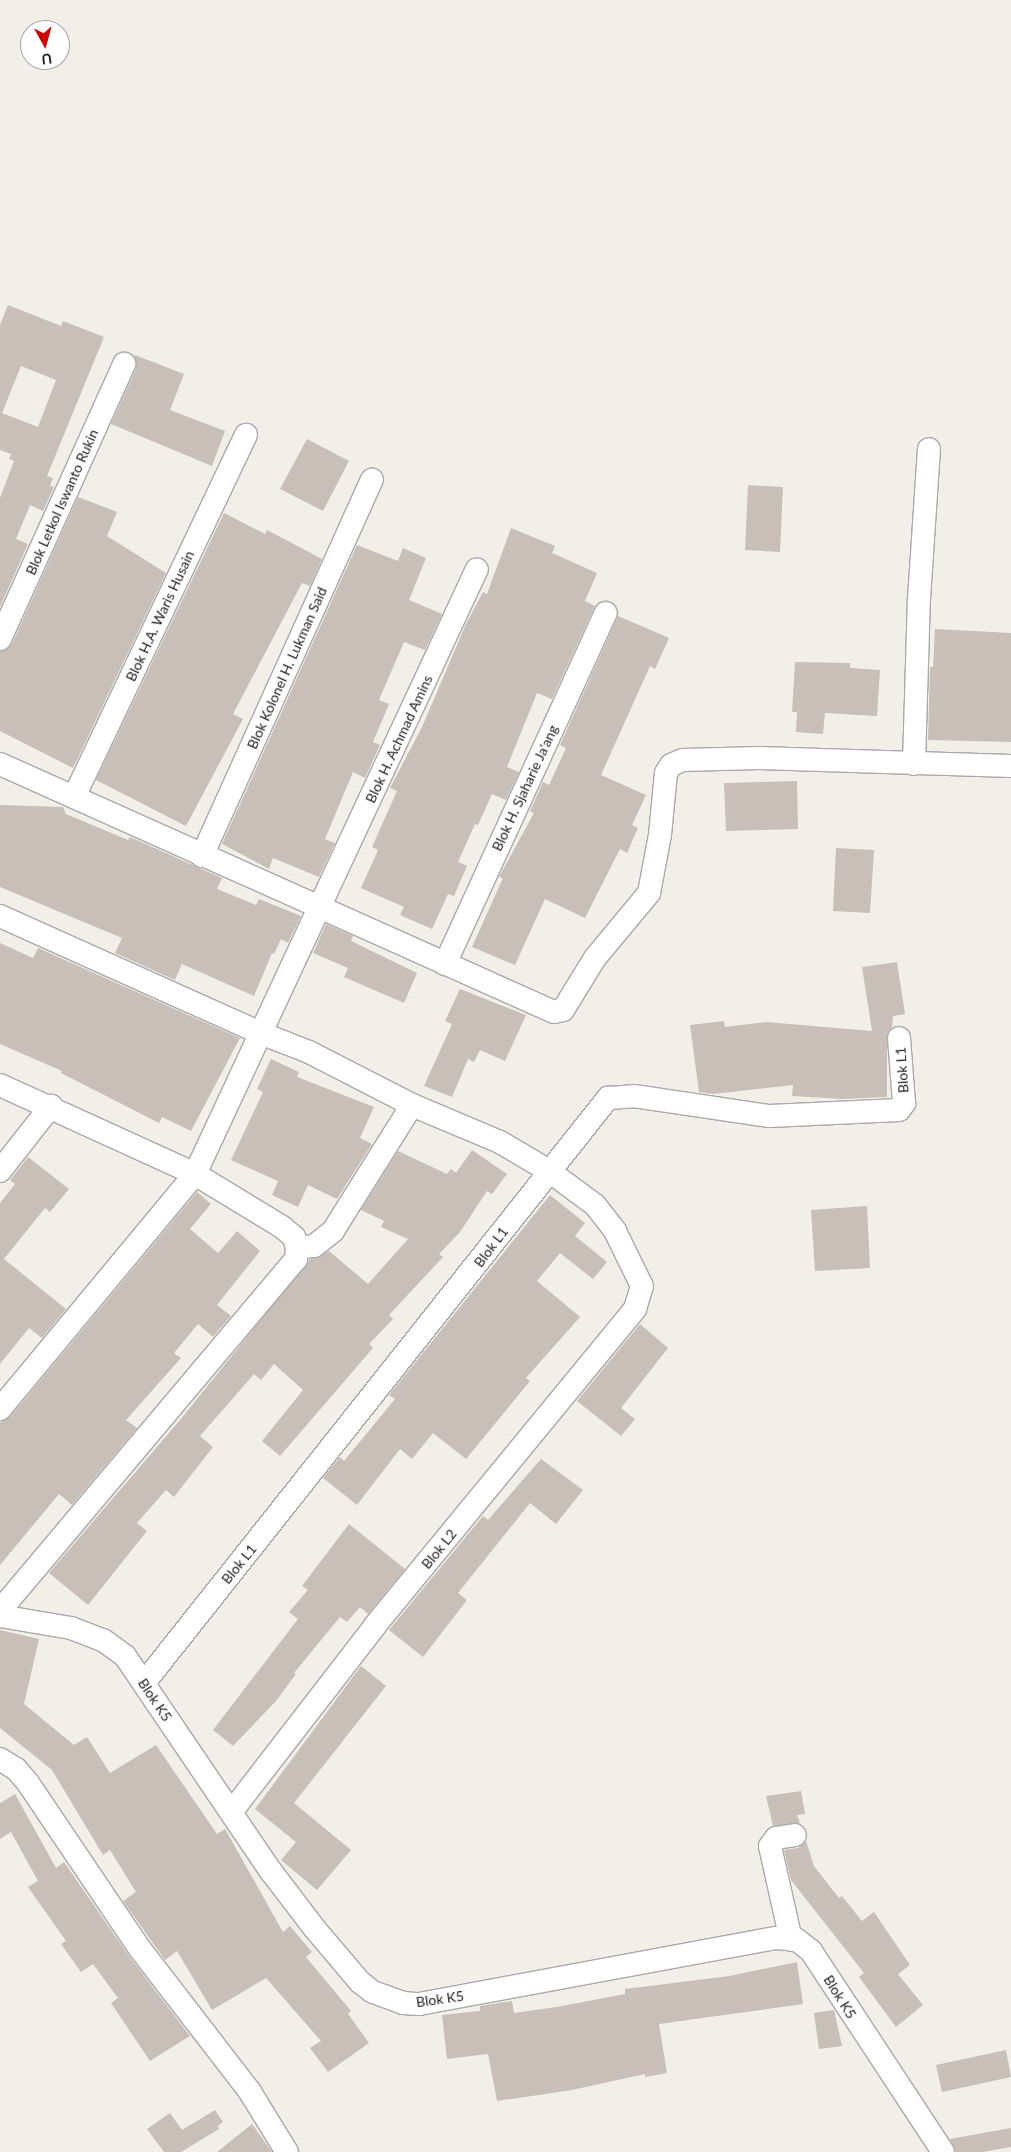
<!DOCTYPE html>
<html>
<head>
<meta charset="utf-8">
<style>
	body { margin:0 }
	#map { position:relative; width:1011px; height:2152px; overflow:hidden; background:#f2efe9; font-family:Lato,sans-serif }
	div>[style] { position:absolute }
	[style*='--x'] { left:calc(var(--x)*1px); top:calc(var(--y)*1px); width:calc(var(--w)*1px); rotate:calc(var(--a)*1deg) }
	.building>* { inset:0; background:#c7bfb8 }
	.roads { filter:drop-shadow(1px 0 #a9a9a9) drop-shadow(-1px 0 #a9a9a9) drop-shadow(0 1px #a9a9a9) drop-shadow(0 -1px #a9a9a9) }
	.minor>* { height:22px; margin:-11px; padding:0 11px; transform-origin:11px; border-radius:11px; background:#fff }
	span { translate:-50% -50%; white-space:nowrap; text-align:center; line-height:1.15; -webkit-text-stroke:4.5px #fff; paint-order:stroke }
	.street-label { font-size:14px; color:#222 }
	.north { position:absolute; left:20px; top:20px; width:50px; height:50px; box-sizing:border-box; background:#fff; border:1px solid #a7a7a7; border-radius:50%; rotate:173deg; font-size:14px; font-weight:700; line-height:20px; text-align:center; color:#222 }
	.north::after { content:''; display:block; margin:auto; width:18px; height:22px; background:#d40000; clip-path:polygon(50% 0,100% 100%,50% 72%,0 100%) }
</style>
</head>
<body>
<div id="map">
	<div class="building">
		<i style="clip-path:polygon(evenodd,8px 305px,61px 326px,63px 321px,104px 337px,47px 476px,53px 478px,50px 486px,54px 487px,43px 511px,30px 505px,16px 539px,28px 544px,0 607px,0 498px,14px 461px,9px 459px,11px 454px,0 450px,0 325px,8px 305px,21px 366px,56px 380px,38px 427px,2px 413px,21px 366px)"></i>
		<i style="clip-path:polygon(135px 355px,184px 374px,170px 410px,225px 431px,212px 466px,111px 424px,136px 369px)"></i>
		<i style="clip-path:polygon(307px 439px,349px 461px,323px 511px,280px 489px)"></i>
		<i style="clip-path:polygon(748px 485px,783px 487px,780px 552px,745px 550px)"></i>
		<i style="clip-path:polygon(78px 497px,117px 512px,107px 536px,166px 573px,73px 768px,0 731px,0 652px,12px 644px)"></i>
		<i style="clip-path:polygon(224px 513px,265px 534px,267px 530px,322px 559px,310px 586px,302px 583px,233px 714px,243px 719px,186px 826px,96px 780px)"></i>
		<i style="clip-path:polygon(511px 528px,555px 546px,552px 553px,597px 573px,585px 601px,595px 606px,552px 699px,537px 693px,507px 767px,519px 772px,506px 800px,492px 794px,478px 825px,475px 824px,458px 862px,467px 866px,454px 896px,448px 894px,432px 929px,400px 915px,404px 907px,361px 888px,378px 850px,372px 847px,397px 791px,390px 788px,422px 727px,466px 624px,483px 592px,487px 594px)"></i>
		<i style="clip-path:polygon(357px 545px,398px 561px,403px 548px,426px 558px,409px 600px,442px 614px,425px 650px,404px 642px,379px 700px,389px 704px,373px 742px,380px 745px,365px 778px,353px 772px,325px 839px,335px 843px,319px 877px,273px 858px,269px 869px,222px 844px)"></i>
		<i style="clip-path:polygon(618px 616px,669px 638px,655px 669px,650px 666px,601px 775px,646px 795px,632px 825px,638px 828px,627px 853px,620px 849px,585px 918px,545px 899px,515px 965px,472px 947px,503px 878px,499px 877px,534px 813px,530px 811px,543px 782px,549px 785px,566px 748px,560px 745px)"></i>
		<i style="clip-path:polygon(935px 629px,1011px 633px,1011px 742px,928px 740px,930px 667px,933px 667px)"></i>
		<i style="clip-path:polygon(795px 662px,850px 663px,850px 668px,880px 670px,877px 716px,825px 713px,823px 734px,796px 732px,797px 712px,792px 712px)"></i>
		<i style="clip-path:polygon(797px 781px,798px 829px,726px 831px,724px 783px)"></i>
		<i style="clip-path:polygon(0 805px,63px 807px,66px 814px,128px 840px,130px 837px,222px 878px,217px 889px,256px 905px,259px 899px,301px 916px,288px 943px,281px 939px,274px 954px,272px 953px,254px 996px,182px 964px,175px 980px,115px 953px,122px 938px,0 887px)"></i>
		<i style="clip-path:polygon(836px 848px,874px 850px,870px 913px,833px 911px)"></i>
		<i style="clip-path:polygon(326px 924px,353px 936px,351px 941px,417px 973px,404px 1003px,344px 977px,348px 968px,313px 953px)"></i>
		<i style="clip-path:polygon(0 943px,33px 958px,38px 948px,240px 1038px,191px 1131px,162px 1117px,159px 1123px,61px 1073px,62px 1071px,0 1044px)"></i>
		<i style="clip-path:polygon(897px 962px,905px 1014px,893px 1016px,892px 1027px,887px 1033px,887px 1097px,843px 1099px,792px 1096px,793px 1085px,713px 1094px,699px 1092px,690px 1025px,724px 1021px,725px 1027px,766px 1022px,872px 1031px,862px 967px)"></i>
		<i style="clip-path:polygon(460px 989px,526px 1015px,505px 1061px,480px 1050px,474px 1062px,468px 1059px,452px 1097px,424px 1086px,452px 1024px,445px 1021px)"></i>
		<i style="clip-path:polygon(271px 1059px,299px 1072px,297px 1077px,374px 1107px,360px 1138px,372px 1144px,337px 1199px,308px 1185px,298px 1207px,272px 1195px,278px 1181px,231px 1160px,263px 1092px,257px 1089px)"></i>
		<i style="clip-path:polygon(472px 1150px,507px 1174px,492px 1194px,487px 1191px,460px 1232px,439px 1254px,443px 1257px,389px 1315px,393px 1319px,369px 1344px,373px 1348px,280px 1456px,262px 1441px,303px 1390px,274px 1364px,261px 1380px,254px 1374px,200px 1436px,213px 1447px,174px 1497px,166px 1490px,137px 1523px,147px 1531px,88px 1605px,49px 1573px,180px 1420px,309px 1260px,329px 1251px,368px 1284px,408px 1239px,381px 1227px,384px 1221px,361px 1210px,398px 1151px,447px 1174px,451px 1169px,456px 1173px)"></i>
		<i style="clip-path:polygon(28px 1157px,69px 1189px,50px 1212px,45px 1208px,4px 1259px,66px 1309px,42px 1338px,29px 1328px,0 1364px,0 1203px,15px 1184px,10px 1180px)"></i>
		<i style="clip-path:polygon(197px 1192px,211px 1204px,190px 1229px,218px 1253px,237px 1231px,260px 1251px,217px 1305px,231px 1316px,213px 1337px,198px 1324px,174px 1353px,181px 1358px,126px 1420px,137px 1428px,72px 1505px,59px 1494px,0 1565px,0 1422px,10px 1417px)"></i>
		<i style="clip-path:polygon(550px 1195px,585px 1223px,575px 1236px,607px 1262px,593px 1279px,560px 1253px,537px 1281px,580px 1317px,526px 1378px,530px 1381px,466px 1459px,433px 1433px,412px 1459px,400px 1449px,357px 1505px,323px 1478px,340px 1457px,344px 1461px,395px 1399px,389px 1395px)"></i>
		<i style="clip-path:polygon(867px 1206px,870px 1268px,815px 1271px,811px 1210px)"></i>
		<i style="clip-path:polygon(640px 1324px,668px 1348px,621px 1408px,635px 1419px,621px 1436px,577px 1401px)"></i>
		<i style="clip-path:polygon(541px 1459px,583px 1490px,556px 1524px,530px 1503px,458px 1593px,467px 1600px,423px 1657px,389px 1630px,483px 1516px,488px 1520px)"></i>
		<i style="clip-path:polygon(349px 1524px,405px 1569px,368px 1614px,360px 1607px,347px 1622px,340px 1617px,294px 1673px,296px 1674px,276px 1701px,233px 1746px,213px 1730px,298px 1619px,289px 1612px,308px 1590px,302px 1586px)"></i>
		<i style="clip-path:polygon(0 1630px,39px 1639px,24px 1704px,74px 1745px,87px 1737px,110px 1773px,156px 1745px,217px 1834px,225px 1829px,283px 1932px,290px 1926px,312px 1952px,306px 1957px,351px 2011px,348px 2014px,369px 2043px,328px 2072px,310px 2048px,321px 2041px,266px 1978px,212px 2010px,177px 1951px,165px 1960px,123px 1901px,136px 1892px,110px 1850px,103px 1855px,52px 1770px,0 1728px)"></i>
		<i style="clip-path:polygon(361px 1666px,386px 1686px,294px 1803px,351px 1850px,317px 1890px,281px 1860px,296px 1842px,255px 1809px)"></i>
		<i style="clip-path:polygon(801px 1791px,805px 1814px,797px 1815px,800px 1823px,773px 1826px,766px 1796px)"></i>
		<i style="clip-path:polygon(15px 1794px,56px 1868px,64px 1862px,129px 1956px,190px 2036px,150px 2061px,111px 2003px,118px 1998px,93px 1964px,81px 1972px,61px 1944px,66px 1941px,28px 1887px,38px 1881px,11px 1832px,0 1839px,0 1803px)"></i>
		<i style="clip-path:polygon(806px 1841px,814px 1866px,839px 1898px,842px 1896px,862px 1921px,874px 1912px,910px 1965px,898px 1974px,923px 2005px,896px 2027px,859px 1977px,864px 1973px,791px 1880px,784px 1850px,798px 1848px)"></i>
		<i style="clip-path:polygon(797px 1962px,803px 2004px,659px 2024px,667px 2073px,645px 2077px,645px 2074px,572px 2090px,497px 2101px,488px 2054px,447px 2059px,442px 2015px,480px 2011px,480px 2006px,512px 2001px,514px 2013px,557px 2007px,625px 1994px,625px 1989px,729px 1976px)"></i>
		<i style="clip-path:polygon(834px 2010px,842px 2046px,819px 2049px,814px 2013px)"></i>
		<i style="clip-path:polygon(1006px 2050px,1011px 2077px,942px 2092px,936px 2065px)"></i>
		<i style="clip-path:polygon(215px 2110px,223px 2122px,218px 2126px,219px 2129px,181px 2152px,164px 2152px,147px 2129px,170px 2113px,182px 2130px)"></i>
		<i style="clip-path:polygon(252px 2124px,272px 2152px,217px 2152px)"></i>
		<i style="clip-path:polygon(1011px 2128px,1011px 2147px,983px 2152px,956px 2152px,950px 2139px)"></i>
	</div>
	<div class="roads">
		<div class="minor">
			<i style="--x:0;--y:639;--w:302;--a:-65.7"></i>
			<i style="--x:0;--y:764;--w:607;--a:24.12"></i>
			<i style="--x:554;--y:1012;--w:9;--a:-13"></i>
			<i style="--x:563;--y:1010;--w:61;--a:-58.4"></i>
			<i style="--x:595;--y:958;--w:85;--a:-50.3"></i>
			<i style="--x:649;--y:893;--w:59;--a:-79.3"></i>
			<i style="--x:660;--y:835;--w:62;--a:-84.5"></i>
			<i style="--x:666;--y:773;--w:9;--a:-58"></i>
			<i style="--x:671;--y:765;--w:13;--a:-23"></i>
			<i style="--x:683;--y:760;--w:76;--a:-1.5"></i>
			<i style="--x:759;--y:758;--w:252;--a:1.8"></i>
			<i style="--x:914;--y:764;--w:165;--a:-88.3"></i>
			<i style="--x:919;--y:599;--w:150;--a:-86.2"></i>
			<i style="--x:74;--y:797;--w:401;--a:-64.6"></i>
			<i style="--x:202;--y:856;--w:413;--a:-65.7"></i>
			<i style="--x:0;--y:916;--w:288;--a:24.2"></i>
			<i style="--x:263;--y:1034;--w:49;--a:21.4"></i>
			<i style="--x:309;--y:1052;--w:116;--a:27.2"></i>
			<i style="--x:412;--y:1105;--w:95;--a:22.8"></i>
			<i style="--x:500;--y:1142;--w:57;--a:30.6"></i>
			<i style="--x:549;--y:1171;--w:57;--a:36.5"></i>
			<i style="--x:595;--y:1205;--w:33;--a:52"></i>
			<i style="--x:615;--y:1231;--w:61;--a:63.9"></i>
			<i style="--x:642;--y:1286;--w:24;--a:107"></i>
			<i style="--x:635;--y:1309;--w:410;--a:129.4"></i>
			<i style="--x:375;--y:1626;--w:235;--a:127.7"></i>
			<i style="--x:445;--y:964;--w:386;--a:-65.4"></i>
			<i style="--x:0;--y:1085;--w:214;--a:24.5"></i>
			<i style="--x:195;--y:1174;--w:102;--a:31.3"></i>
			<i style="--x:282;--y:1227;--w:16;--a:40"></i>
			<i style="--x:294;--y:1237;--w:11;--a:75"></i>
			<i style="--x:297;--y:1248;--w:11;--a:95"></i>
			<i style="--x:296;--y:1259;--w:460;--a:130.1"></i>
			<i style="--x:0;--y:1171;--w:83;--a:-51.9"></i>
			<i style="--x:297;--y:1248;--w:17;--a:-7"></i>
			<i style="--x:314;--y:1246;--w:24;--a:-38"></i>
			<i style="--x:333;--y:1231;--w:149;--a:-57.9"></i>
			<i style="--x:0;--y:1409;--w:305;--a:-50.3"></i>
			<i style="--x:195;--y:1174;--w:667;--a:-65.01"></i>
			<i style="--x:0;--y:1616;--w:72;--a:9.6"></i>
			<i style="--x:71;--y:1628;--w:34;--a:21"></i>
			<i style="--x:103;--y:1640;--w:27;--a:36"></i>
			<i style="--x:125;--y:1656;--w:258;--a:55.9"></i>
			<i style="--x:270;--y:1870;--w:74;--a:52.7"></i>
			<i style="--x:315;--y:1929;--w:70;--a:49.7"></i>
			<i style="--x:360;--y:1982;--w:16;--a:38"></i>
			<i style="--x:373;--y:1992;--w:32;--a:20"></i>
			<i style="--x:403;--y:2003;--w:16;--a:4"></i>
			<i style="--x:419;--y:2004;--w:363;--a:-10.5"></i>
			<i style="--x:776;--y:1938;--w:21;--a:5"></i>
			<i style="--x:797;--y:1940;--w:18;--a:38"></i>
			<i style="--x:811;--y:1951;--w:240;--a:56.7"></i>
			<i style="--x:144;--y:1683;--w:747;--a:-51.58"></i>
			<i style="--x:608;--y:1098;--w:26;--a:-4"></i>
			<i style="--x:634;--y:1096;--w:137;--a:8.4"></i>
			<i style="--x:770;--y:1116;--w:129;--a:-2.7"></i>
			<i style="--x:899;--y:1110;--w:9;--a:-54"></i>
			<i style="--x:904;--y:1103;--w:65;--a:-94.4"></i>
			<i style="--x:0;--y:1759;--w:19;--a:32"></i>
			<i style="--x:16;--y:1769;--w:18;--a:49"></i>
			<i style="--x:28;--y:1783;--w:200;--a:56"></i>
			<i style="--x:140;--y:1949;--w:180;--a:52.4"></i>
			<i style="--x:250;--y:2092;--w:70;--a:58.3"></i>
			<i style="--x:791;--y:1940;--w:96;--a:-102.6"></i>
			<i style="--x:770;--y:1846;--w:10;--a:-53"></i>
			<i style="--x:776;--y:1838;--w:19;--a:-9"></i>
		</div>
	</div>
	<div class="street-label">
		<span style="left:62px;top:502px;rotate:-66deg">Blok Letkol Iswanto Rukin</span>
		<span style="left:160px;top:616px;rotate:-65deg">Blok H.A. Waris Husain</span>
		<span style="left:287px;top:668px;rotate:-66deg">Blok Kolonel H. Lukman Said</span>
		<span style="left:399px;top:739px;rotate:-65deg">Blok H. Achmad Amins</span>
		<span style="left:525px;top:788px;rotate:-65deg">Blok H. Sjaharie Ja'ang</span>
		<span style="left:902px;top:1070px;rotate:-94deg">Blok L1</span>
		<span style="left:491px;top:1247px;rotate:-53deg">Blok L1</span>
		<span style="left:439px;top:1549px;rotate:-51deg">Blok L2</span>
		<span style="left:239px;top:1564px;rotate:-51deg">Blok L1</span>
		<span style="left:155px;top:1700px;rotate:56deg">Blok K5</span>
		<span style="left:840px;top:1997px;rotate:58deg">Blok K5</span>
		<span style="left:440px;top:1999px;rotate:-8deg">Blok K5</span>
	</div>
	<div class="north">U</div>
</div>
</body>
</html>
